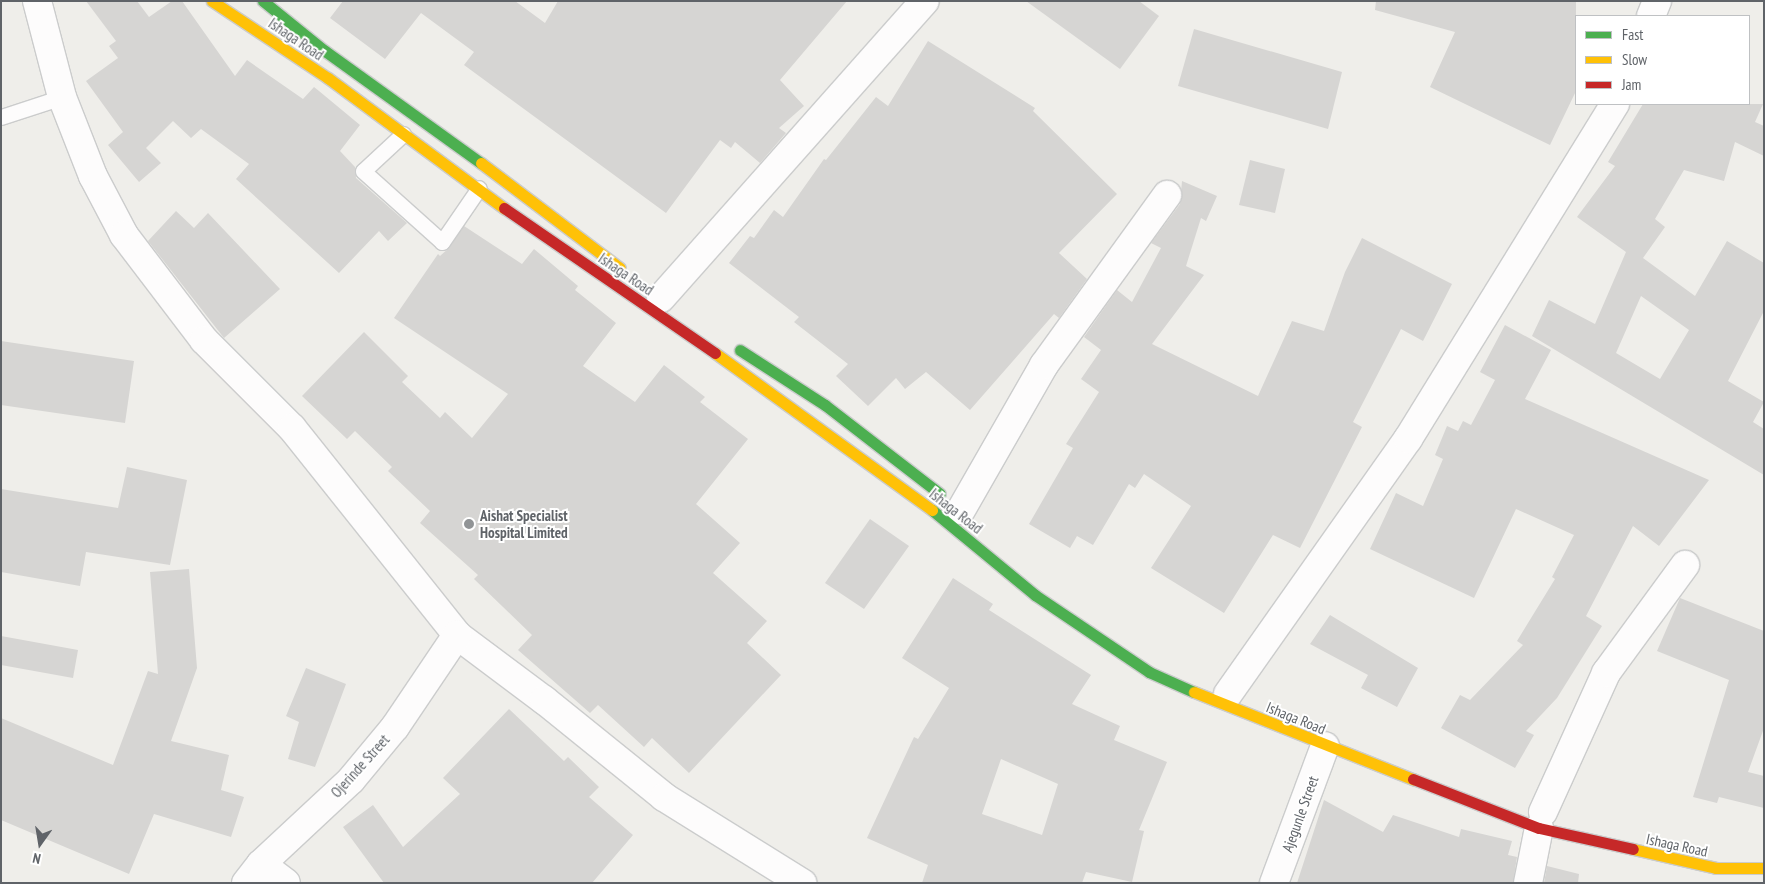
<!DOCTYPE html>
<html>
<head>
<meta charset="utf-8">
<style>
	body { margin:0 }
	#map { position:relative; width:1765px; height:884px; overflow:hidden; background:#efeeea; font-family:"PT Sans Narrow",sans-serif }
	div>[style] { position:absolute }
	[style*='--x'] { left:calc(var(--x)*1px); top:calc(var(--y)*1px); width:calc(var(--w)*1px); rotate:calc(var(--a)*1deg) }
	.building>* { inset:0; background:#d6d5d3 }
	.roads { filter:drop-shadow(1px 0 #cbcccc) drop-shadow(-1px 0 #cbcccc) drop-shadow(0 1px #cbcccc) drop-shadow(0 -1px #cbcccc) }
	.lane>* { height:15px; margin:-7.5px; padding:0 7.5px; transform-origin:7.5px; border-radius:7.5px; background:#fdfcfc }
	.street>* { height:28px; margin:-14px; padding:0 14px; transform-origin:14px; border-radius:14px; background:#fdfcfc }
	.fast>* { height:11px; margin:-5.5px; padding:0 5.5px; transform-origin:5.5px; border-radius:5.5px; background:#4caf50 }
	.slow>* { height:11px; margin:-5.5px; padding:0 5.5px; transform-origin:5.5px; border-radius:5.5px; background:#ffc107 }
	.jam>* { height:11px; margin:-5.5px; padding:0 5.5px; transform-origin:5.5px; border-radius:5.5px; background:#c62828 }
	.dots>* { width:14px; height:14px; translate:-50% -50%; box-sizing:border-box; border:2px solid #fff; border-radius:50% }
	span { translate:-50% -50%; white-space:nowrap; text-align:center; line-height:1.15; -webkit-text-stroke:4px #fff; paint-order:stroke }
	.street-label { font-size:15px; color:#5f6368 }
	.poi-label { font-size:15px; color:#5f6368; font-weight:700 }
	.left { translate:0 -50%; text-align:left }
	.frame { position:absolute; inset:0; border:2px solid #5f6368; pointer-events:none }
	.legend { position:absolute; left:1575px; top:15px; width:175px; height:90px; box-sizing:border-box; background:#fff; border:1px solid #bfc1c3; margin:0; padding:6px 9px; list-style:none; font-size:15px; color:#5f6368 }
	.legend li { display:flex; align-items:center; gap:10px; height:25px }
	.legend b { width:25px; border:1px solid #bfc1c3 }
	.north { position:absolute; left:15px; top:819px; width:50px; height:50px; -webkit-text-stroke:4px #fff; paint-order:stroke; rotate:193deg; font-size:14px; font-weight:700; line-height:20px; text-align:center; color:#5f6368 }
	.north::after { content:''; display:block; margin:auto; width:18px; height:22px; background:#5f6368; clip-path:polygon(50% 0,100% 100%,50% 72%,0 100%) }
</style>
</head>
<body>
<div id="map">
	<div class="building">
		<i style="clip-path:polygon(86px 1px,137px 1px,149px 17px,172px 1px,182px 1px,235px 76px,247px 60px,303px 99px,314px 87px,319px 91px,360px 125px,340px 151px,355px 167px,356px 178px,407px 223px,388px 241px,379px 231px,339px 273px,236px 179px,249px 164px,201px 129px,191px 138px,173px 121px,146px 148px,161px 163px,139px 182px,108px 145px,123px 132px,86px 81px,118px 58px,109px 46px,116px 41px)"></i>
		<i style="clip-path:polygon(343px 1px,515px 1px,545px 23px,558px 1px,847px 1px,780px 80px,804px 106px,779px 128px,786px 133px,760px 163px,735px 142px,731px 148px,720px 140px,666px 213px,464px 65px,474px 52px,421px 13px,385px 59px,330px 18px)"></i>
		<i style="clip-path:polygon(1026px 1px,1139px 1px,1159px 16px,1120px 69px)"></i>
		<i style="clip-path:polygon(1376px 1px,1576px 1px,1576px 91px,1550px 145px,1430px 87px,1455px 32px,1375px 10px)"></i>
		<i style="clip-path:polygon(1194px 29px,1342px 72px,1328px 129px,1178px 86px)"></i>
		<i style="clip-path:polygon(928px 41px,1035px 108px,1033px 111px,1117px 194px,1059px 253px,1087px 279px,1059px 318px,1054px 314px,970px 410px,926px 372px,905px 389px,896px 378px,868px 406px,836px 376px,848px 364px,794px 322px,799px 317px,729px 263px,750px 236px,754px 238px,774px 210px,783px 217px,824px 159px,826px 160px,876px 97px,888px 106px)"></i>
		<i style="clip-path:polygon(evenodd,1643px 104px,1763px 104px,1755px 122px,1764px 126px,1764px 156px,1735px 142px,1724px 181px,1684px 170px,1655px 219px,1665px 227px,1643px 258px,1695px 296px,1727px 241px,1764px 263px,1764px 311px,1728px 381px,1764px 402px,1753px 422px,1764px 429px,1764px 475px,1532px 336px,1549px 300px,1595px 324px,1626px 252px,1577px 217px,1615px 166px,1608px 162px,1643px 104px,1641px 296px,1689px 330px,1660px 379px,1616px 353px,1641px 296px)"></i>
		<i style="clip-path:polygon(1250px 160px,1285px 169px,1275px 213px,1239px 205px)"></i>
		<i style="clip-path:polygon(1182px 181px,1217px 196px,1206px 221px,1201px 218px,1186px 266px,1204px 275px,1152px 344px,1258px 396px,1292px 321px,1324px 331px,1345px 272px,1362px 238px,1452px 284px,1423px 341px,1401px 329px,1353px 422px,1362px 427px,1300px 548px,1273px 535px,1224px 613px,1151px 568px,1191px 506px,1144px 474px,1135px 488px,1129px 484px,1093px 545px,1077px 536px,1070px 548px,1029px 524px,1073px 448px,1066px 444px,1099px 392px,1081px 379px,1101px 350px,1084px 337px,1117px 290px,1132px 302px,1161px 248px,1151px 243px,1180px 204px)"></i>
		<i style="clip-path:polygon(176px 211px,194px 228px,208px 213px,280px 289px,224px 338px,148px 241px)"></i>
		<i style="clip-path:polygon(464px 226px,522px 264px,534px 249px,578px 286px,575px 290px,616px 323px,583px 366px,635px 402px,664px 365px,705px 397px,700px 402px,748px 439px,696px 504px,740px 543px,713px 573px,767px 621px,747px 643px,781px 675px,689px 773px,652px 738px,644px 747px,598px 705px,590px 713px,518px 650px,532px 635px,474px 579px,478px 575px,420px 523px,430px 511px,388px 471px,392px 467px,355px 431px,347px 439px,302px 396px,364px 332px,408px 376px,402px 382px,440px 418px,445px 412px,472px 438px,508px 394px,394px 318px,438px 254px,440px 256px,449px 248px)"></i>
		<i style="clip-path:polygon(1505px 325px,1551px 350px,1525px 399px,1709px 480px,1659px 546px,1633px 526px,1586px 616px,1602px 626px,1557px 698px,1526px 731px,1534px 735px,1515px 768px,1441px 728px,1460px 695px,1470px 700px,1523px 645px,1517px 641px,1555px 579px,1552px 577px,1574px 535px,1516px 509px,1474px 598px,1370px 549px,1396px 493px,1423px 506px,1443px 459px,1435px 455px,1447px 426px,1458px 431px,1463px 421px,1471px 425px,1495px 380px,1480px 372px)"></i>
		<i style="clip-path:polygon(1px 341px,134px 361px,125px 423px,1px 405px)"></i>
		<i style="clip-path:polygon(127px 467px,187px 480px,170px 565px,86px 552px,80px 586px,1px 572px,1px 489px,118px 508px)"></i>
		<i style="clip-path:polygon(870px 519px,909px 546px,864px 609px,825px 583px)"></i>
		<i style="clip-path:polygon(189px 569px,197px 668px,171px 741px,229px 755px,221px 790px,244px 797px,231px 837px,154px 814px,129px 874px,1px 820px,1px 718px,113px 765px,148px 671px,158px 674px,150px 572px)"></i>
		<i style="clip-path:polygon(evenodd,953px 578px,993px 604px,989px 610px,1091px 675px,1072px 704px,1120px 726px,1114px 740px,1167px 762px,1139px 830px,1144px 831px,1132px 882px,1086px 872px,1082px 883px,922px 883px,928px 865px,867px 838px,914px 737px,918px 739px,949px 688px,902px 658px,953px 578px,1001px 759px,1058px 784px,1042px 835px,982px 814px,1001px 759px)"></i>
		<i style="clip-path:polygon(1680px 598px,1764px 631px,1764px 728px,1748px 772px,1764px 776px,1764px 808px,1719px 797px,1717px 803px,1693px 797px,1729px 680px,1657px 651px)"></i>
		<i style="clip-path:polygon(1330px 615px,1418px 668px,1397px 707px,1361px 688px,1368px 675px,1310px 644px)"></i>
		<i style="clip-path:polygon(1px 636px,78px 650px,73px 678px,1px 665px)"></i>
		<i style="clip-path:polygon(306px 668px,346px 684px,315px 767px,288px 759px,299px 722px,286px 716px)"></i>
		<i style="clip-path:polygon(509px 709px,564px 761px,568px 757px,599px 787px,589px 797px,633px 835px,592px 883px,384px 883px,343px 827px,373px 805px,403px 847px,460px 794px,443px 778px)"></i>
		<i style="clip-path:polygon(1324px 800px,1383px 832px,1393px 815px,1459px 837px,1461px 829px,1512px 841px,1508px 855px,1517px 857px,1513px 883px,1297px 883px)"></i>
		<i style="clip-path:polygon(1547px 866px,1579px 874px,1578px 883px,1544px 883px)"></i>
	</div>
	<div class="roads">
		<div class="lane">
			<i style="--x:1;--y:117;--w:64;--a:-18.2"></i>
			<i style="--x:403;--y:134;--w:54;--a:137.2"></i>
			<i style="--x:363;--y:171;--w:106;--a:41.9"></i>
			<i style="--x:442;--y:242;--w:65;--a:-55.6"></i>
		</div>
		<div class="street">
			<i style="--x:37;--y:1;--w:99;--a:75.4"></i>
			<i style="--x:62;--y:97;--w:85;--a:68.6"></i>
			<i style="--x:93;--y:176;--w:67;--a:62.3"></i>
			<i style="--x:124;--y:235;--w:132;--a:52.7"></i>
			<i style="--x:204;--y:340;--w:124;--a:45"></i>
			<i style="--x:292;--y:428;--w:265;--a:51.4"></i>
			<i style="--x:457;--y:635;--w:109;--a:36.8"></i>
			<i style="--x:544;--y:700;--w:154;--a:38.9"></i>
			<i style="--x:664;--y:797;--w:163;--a:31.9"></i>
			<i style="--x:1651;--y:16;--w:16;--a:-68"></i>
			<i style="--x:661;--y:298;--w:397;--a:-48.4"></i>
			<i style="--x:961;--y:510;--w:167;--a:-60.2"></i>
			<i style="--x:1044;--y:365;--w:210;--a:-54.1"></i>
			<i style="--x:1228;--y:694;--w:312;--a:-54.8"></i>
			<i style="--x:1408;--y:439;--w:394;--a:-58.3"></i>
			<i style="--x:1543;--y:812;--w:153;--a:-65.6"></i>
			<i style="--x:1606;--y:673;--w:134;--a:-53.8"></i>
			<i style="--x:261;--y:864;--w:31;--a:37"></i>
			<i style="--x:246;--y:883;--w:24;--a:-52"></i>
			<i style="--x:261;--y:864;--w:123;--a:-43"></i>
			<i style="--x:351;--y:780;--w:69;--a:-50.3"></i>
			<i style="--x:395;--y:727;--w:111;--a:-56"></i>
			<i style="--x:1274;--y:883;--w:146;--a:-69.6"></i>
			<i style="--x:1528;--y:883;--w:56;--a:-78.7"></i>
		</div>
		<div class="fast">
			<i style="--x:263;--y:1;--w:80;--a:38.9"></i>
			<i style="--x:325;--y:51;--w:192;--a:35.7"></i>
			<i style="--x:740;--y:350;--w:101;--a:32.9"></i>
			<i style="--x:825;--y:405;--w:145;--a:37.7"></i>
			<i style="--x:932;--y:510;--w:134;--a:39.5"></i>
			<i style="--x:1035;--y:595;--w:138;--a:34"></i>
			<i style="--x:1149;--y:672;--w:49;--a:24"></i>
		</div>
		<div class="slow">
			<i style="--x:212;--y:1;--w:139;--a:33.6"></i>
			<i style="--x:328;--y:78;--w:219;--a:36.5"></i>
			<i style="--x:481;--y:163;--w:174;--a:37.1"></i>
			<i style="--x:715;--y:353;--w:268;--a:35.9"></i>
			<i style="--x:1194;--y:692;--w:236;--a:21.7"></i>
			<i style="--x:1633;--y:849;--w:85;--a:12.9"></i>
			<i style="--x:1716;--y:868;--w:48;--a:0"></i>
		</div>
		<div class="jam">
			<i style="--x:504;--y:208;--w:256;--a:34.5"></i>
			<i style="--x:1413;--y:779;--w:135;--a:21.3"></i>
			<i style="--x:1539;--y:828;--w:96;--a:12.6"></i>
		</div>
	</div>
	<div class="dots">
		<i style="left:469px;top:524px;background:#919496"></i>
	</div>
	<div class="street-label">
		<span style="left:296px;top:39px;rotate:34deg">Ishaga Road</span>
		<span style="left:626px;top:274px;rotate:34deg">Ishaga Road</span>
		<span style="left:956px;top:511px;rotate:38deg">Ishaga Road</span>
		<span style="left:1296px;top:718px;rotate:22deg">Ishaga Road</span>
		<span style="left:360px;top:766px;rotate:-48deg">Ojerinde Street</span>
		<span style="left:1300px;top:814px;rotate:-70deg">Ajegunle Street</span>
		<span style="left:1677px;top:845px;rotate:12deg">Ishaga Road</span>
	</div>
	<div class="poi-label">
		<span class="left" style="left:480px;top:524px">Aishat Specialist<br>Hospital Limited</span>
	</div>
	<div class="frame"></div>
	<ul class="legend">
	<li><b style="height:6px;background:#4caf50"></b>Fast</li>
	<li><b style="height:6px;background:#ffc107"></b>Slow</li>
	<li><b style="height:6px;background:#c62828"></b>Jam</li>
	</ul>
	<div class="north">N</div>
</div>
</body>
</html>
